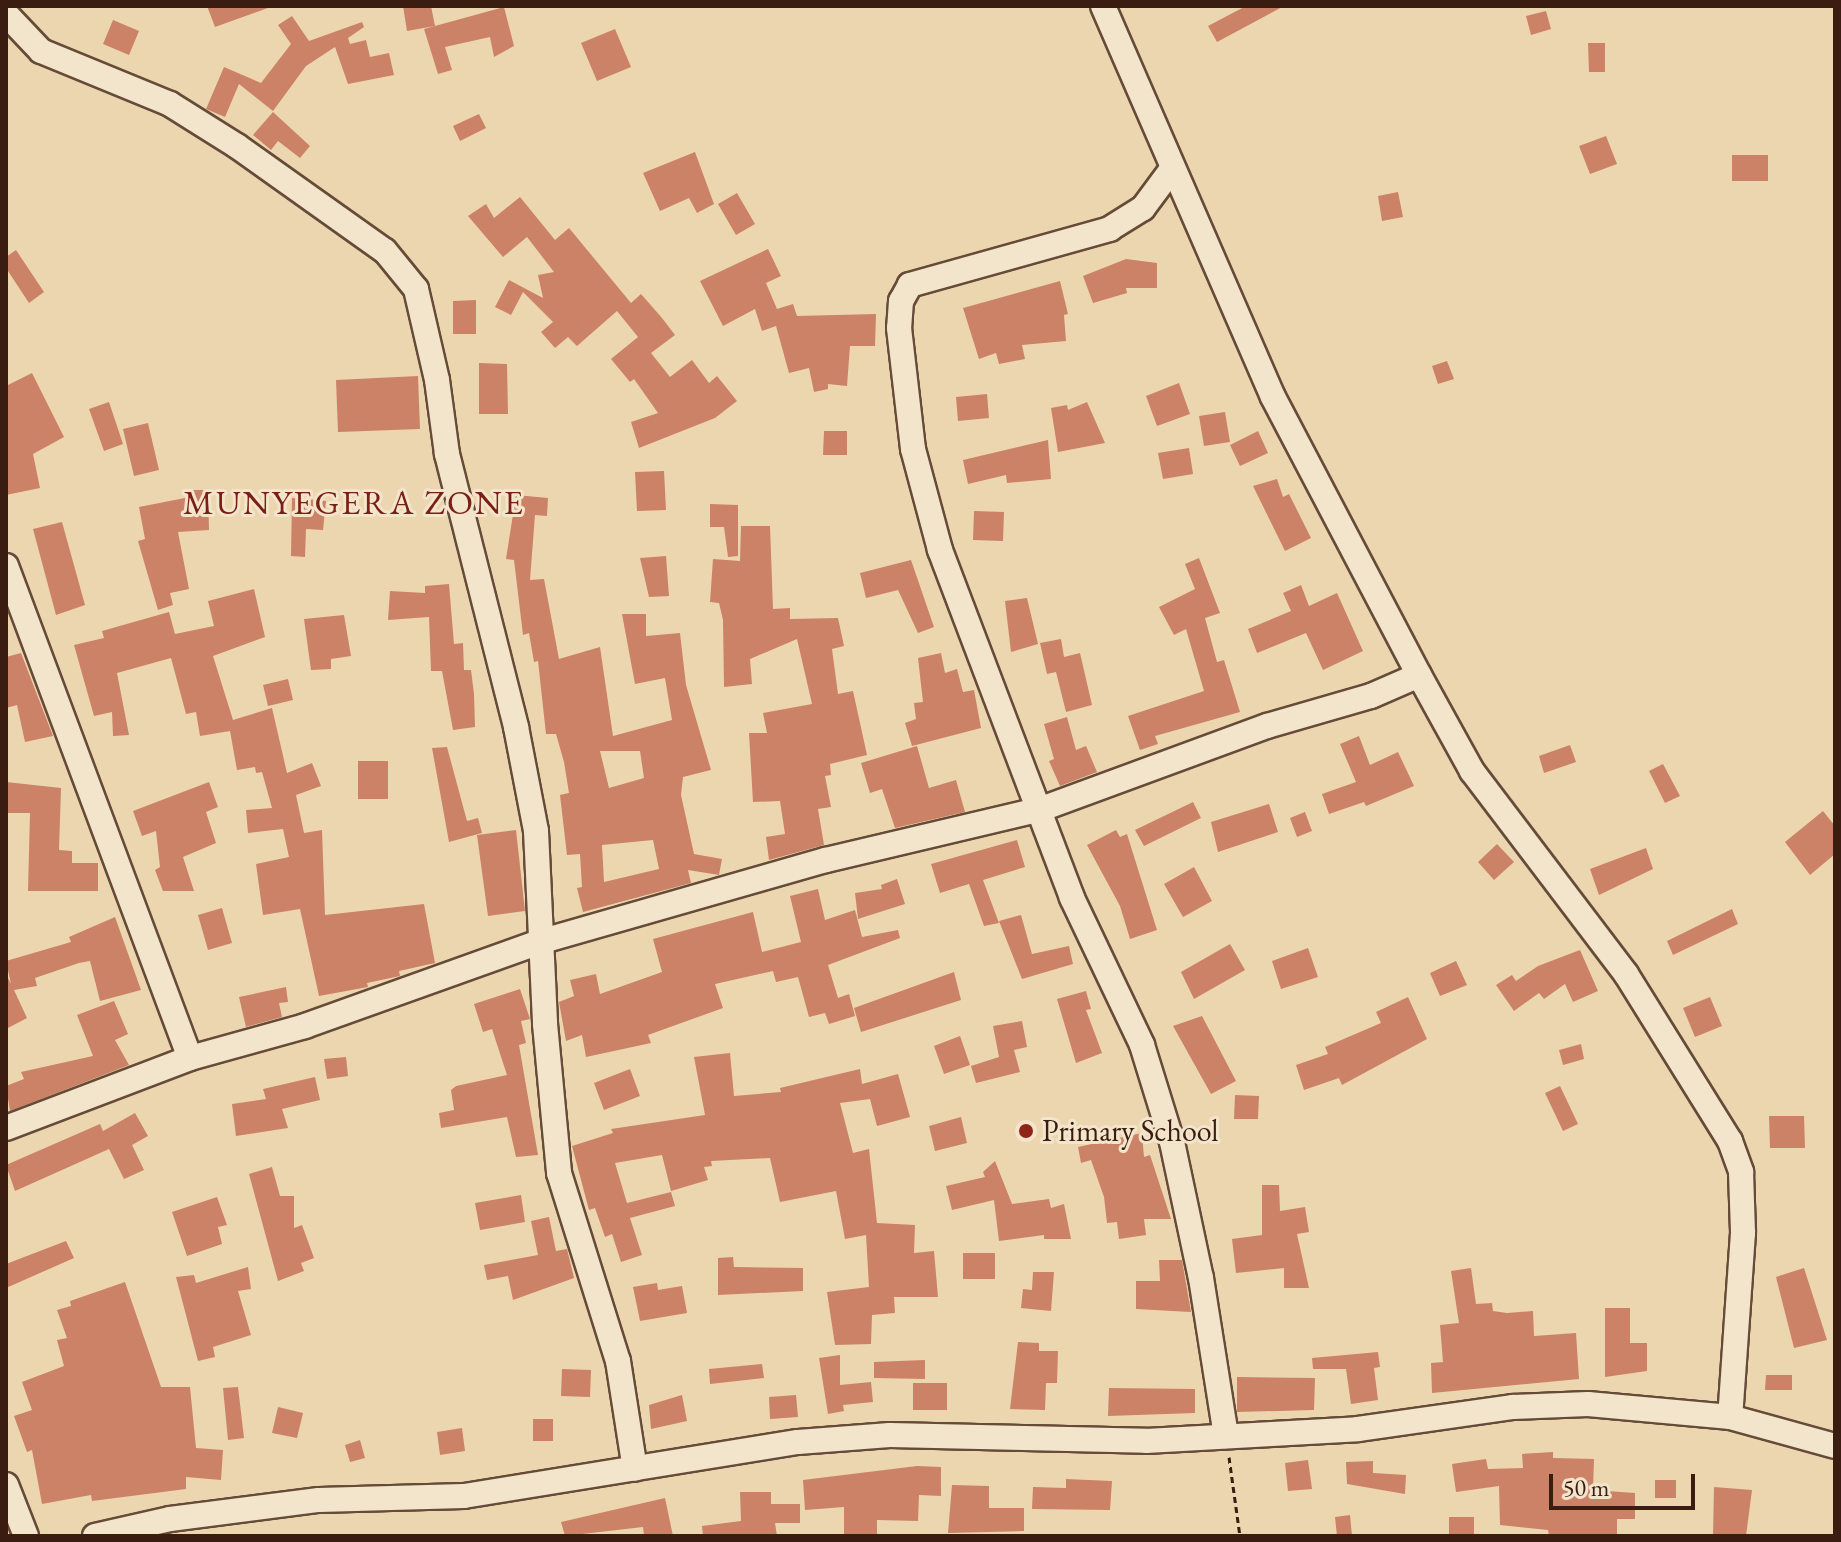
<!DOCTYPE html>
<html>
<head>
<meta charset="utf-8">
<style>
	body { margin:0 }
	#map { position:relative; width:1841px; height:1542px; overflow:hidden; background:#ecd6b0; font-family:"EB Garamond",serif }
	div>[style] { position:absolute }
	[style*='--x'] { left:calc(var(--x)*1px); top:calc(var(--y)*1px); width:calc(var(--w)*1px); rotate:calc(var(--a)*1deg) }
	.building>* { inset:0; background:#cc8266 }
	.path>* { height:3px; margin-top:-1.5px; transform-origin:0; background:repeating-linear-gradient(90deg,#3a1d10 0 6px,transparent 0 10px) }
	.roads { filter:drop-shadow(2px 0 #664b38) drop-shadow(-2px 0 #664b38) drop-shadow(0 2px #664b38) drop-shadow(0 -2px #664b38) }
	.minor>* { height:24px; margin:-12px; padding:0 12px; transform-origin:12px; border-radius:12px; background:#f3e4cc }
	.dots>* { width:22px; height:22px; translate:-50% -50%; box-sizing:border-box; border:4px solid #f3e4cc; border-radius:50% }
	span { translate:-50% -50%; white-space:nowrap; text-align:center; line-height:1.15; -webkit-text-stroke:6px #f3e4cc; paint-order:stroke }
	.poi-label { font-size:30px; color:#3a1d10 }
	.left { translate:0 -50%; text-align:left }
	.quarter-label { font-size:34px; color:#7a1f14; letter-spacing:2px }
	.frame { position:absolute; inset:0; border:8px solid #3a1d10; pointer-events:none }
	.scale { position:absolute; left:1549px; top:1474px; width:146px; height:36px; box-sizing:border-box; border:4px solid #3a1d10; border-top:0; padding-left:10px; font-size:24px; line-height:28px; white-space:nowrap; color:#3a1d10; -webkit-text-stroke:6px #f3e4cc; paint-order:stroke }
</style>
</head>
<body>
<div id="map">
	<div class="building">
		<i style="clip-path:polygon(207px 6px,267px 6px,268px 8px,215px 27px)"></i>
		<i style="clip-path:polygon(403px 6px,431px 6px,435px 26px,407px 31px)"></i>
		<i style="clip-path:polygon(1246px 6px,1284px 6px,1217px 42px,1208px 26px)"></i>
		<i style="clip-path:polygon(504px 7px,514px 46px,494px 57px,490px 37px,445px 47px,452px 70px,438px 74px,424px 29px)"></i>
		<i style="clip-path:polygon(1546px 11px,1551px 29px,1531px 35px,1526px 16px)"></i>
		<i style="clip-path:polygon(292px 16px,309px 41px,362px 22px,364px 27px,348px 38px,350px 44px,366px 40px,370px 57px,389px 53px,394px 75px,348px 84px,335px 47px,306px 66px,273px 111px,239px 84px,225px 117px,206px 109px,224px 67px,261px 83px,291px 44px,278px 25px)"></i>
		<i style="clip-path:polygon(113px 20px,139px 31px,129px 55px,103px 44px)"></i>
		<i style="clip-path:polygon(615px 29px,631px 67px,597px 81px,581px 43px)"></i>
		<i style="clip-path:polygon(1588px 43px,1605px 43px,1605px 72px,1589px 72px)"></i>
		<i style="clip-path:polygon(273px 112px,310px 146px,300px 158px,278px 141px,271px 150px,253px 135px)"></i>
		<i style="clip-path:polygon(479px 114px,486px 128px,460px 141px,453px 126px)"></i>
		<i style="clip-path:polygon(1606px 136px,1617px 164px,1590px 174px,1579px 146px)"></i>
		<i style="clip-path:polygon(695px 152px,714px 204px,697px 213px,689px 198px,660px 211px,643px 173px)"></i>
		<i style="clip-path:polygon(1732px 155px,1768px 155px,1768px 181px,1732px 181px)"></i>
		<i style="clip-path:polygon(1398px 192px,1403px 217px,1382px 221px,1378px 196px)"></i>
		<i style="clip-path:polygon(737px 193px,755px 224px,736px 235px,718px 204px)"></i>
		<i style="clip-path:polygon(520px 197px,555px 240px,569px 228px,631px 303px,641px 294px,662px 318px,675px 335px,651px 353px,670px 377px,692px 360px,709px 383px,717px 376px,737px 401px,715px 418px,639px 448px,631px 422px,658px 413px,634px 379px,630px 382px,611px 359px,638px 337px,617px 311px,577px 346px,568px 337px,555px 348px,541px 332px,553px 322px,523px 292px,511px 315px,495px 307px,509px 280px,543px 298px,538px 275px,554px 272px,527px 237px,503px 257px,468px 216px,486px 204px,494px 218px)"></i>
		<i style="clip-path:polygon(768px 249px,781px 276px,766px 283px,777px 309px,793px 304px,797px 316px,876px 314px,875px 346px,850px 346px,847px 386px,828px 384px,828px 389px,814px 392px,809px 368px,789px 373px,776px 326px,762px 331px,755px 309px,723px 326px,700px 281px)"></i>
		<i style="clip-path:polygon(16px 250px,44px 292px,29px 303px,6px 268px,6px 257px)"></i>
		<i style="clip-path:polygon(1126px 259px,1157px 263px,1157px 288px,1126px 288px,1127px 293px,1093px 303px,1083px 276px)"></i>
		<i style="clip-path:polygon(1060px 281px,1068px 314px,1064px 315px,1066px 341px,1022px 345px,1025px 359px,999px 364px,996px 353px,979px 359px,963px 308px)"></i>
		<i style="clip-path:polygon(476px 300px,476px 334px,453px 334px,453px 301px)"></i>
		<i style="clip-path:polygon(1447px 361px,1454px 379px,1438px 384px,1432px 366px)"></i>
		<i style="clip-path:polygon(479px 363px,507px 364px,508px 414px,479px 414px)"></i>
		<i style="clip-path:polygon(32px 373px,64px 437px,33px 454px,40px 488px,6px 495px,6px 386px)"></i>
		<i style="clip-path:polygon(418px 376px,420px 429px,338px 432px,336px 380px)"></i>
		<i style="clip-path:polygon(1179px 383px,1190px 414px,1157px 426px,1146px 396px)"></i>
		<i style="clip-path:polygon(987px 394px,989px 418px,958px 421px,956px 397px)"></i>
		<i style="clip-path:polygon(109px 402px,123px 444px,104px 451px,89px 409px)"></i>
		<i style="clip-path:polygon(1087px 402px,1105px 443px,1058px 452px,1051px 408px,1067px 405px,1068px 410px)"></i>
		<i style="clip-path:polygon(1225px 412px,1230px 442px,1204px 446px,1199px 416px)"></i>
		<i style="clip-path:polygon(148px 423px,159px 470px,134px 476px,123px 429px)"></i>
		<i style="clip-path:polygon(824px 431px,847px 431px,847px 455px,823px 455px)"></i>
		<i style="clip-path:polygon(1258px 431px,1268px 453px,1240px 466px,1230px 445px)"></i>
		<i style="clip-path:polygon(1048px 440px,1051px 479px,1007px 483px,1006px 475px,968px 484px,963px 460px)"></i>
		<i style="clip-path:polygon(1189px 448px,1193px 474px,1163px 479px,1158px 453px)"></i>
		<i style="clip-path:polygon(664px 471px,666px 510px,637px 511px,635px 472px)"></i>
		<i style="clip-path:polygon(1277px 479px,1283px 497px,1289px 494px,1311px 538px,1285px 551px,1253px 486px)"></i>
		<i style="clip-path:polygon(190px 490px,208px 490px,209px 530px,178px 532px,189px 589px,170px 593px,173px 605px,158px 610px,138px 541px,145px 539px,139px 507px,190px 497px)"></i>
		<i style="clip-path:polygon(evenodd,516px 495px,548px 498px,547px 516px,535px 515px,530px 580px,544px 579px,559px 659px,600px 647px,613px 736px,672px 720px,665px 678px,635px 684px,622px 614px,646px 614px,646px 636px,680px 633px,686px 685px,711px 770px,683px 777px,681px 795px,694px 854px,722px 859px,719px 875px,688px 870px,691px 883px,583px 912px,577px 888px,582px 887px,580px 854px,567px 855px,560px 795px,569px 793px,564px 762px,556px 734px,546px 734px,538px 661px,534px 662px,529px 633px,523px 635px,514px 560px,506px 559px,516px 495px,600px 751px,640px 751px,644px 778px,609px 788px,600px 751px,516px 495px,653px 840px,659px 869px,604px 882px,602px 845px,653px 840px)"></i>
		<i style="clip-path:polygon(292px 498px,326px 501px,323px 530px,306px 529px,305px 557px,291px 556px)"></i>
		<i style="clip-path:polygon(710px 504px,738px 505px,738px 556px,728px 557px,724px 527px,710px 527px)"></i>
		<i style="clip-path:polygon(974px 511px,1004px 512px,1003px 541px,973px 540px)"></i>
		<i style="clip-path:polygon(62px 522px,85px 605px,56px 615px,33px 529px)"></i>
		<i style="clip-path:polygon(741px 526px,770px 526px,773px 609px,790px 608px,790px 619px,838px 618px,844px 646px,832px 649px,838px 694px,853px 691px,867px 755px,830px 764px,831px 775px,825px 776px,831px 807px,818px 809px,824px 845px,769px 860px,766px 837px,785px 834px,780px 801px,753px 802px,749px 733px,767px 733px,763px 713px,812px 704px,797px 639px,750px 659px,752px 684px,724px 687px,723px 620px,719px 603px,710px 602px,713px 559px,740px 561px)"></i>
		<i style="clip-path:polygon(666px 556px,669px 596px,649px 597px,640px 558px)"></i>
		<i style="clip-path:polygon(1199px 558px,1220px 613px,1205px 618px,1217px 662px,1224px 660px,1240px 712px,1155px 736px,1158px 744px,1140px 750px,1128px 716px,1204px 691px,1186px 629px,1174px 635px,1159px 607px,1195px 589px,1185px 564px)"></i>
		<i style="clip-path:polygon(911px 560px,934px 627px,918px 633px,898px 590px,866px 598px,860px 573px)"></i>
		<i style="clip-path:polygon(449px 584px,454px 644px,463px 643px,464px 670px,471px 670px,474px 694px,475px 727px,453px 730px,442px 671px,431px 671px,429px 617px,388px 620px,390px 591px,425px 593px,425px 586px)"></i>
		<i style="clip-path:polygon(1301px 585px,1309px 606px,1337px 593px,1363px 651px,1323px 670px,1306px 633px,1257px 653px,1248px 629px,1291px 611px,1283px 593px)"></i>
		<i style="clip-path:polygon(254px 589px,265px 637px,213px 656px,233px 720px,272px 708px,287px 773px,312px 763px,321px 786px,296px 795px,304px 833px,322px 830px,325px 915px,424px 904px,435px 963px,399px 971px,400px 976px,367px 983px,368px 987px,319px 996px,300px 909px,263px 915px,256px 864px,289px 857px,283px 829px,248px 833px,246px 810px,272px 808px,262px 772px,256px 773px,255px 767px,237px 770px,230px 731px,200px 736px,196px 712px,186px 714px,171px 658px,117px 673px,129px 735px,113px 736px,112px 712px,94px 716px,74px 645px,104px 638px,102px 631px,169px 612px,175px 634px,214px 626px,208px 601px)"></i>
		<i style="clip-path:polygon(1027px 598px,1038px 644px,1011px 652px,1005px 601px)"></i>
		<i style="clip-path:polygon(344px 615px,351px 656px,331px 659px,331px 669px,311px 670px,304px 619px)"></i>
		<i style="clip-path:polygon(1061px 639px,1064px 657px,1080px 653px,1092px 705px,1066px 712px,1056px 672px,1047px 674px,1040px 643px)"></i>
		<i style="clip-path:polygon(21px 653px,53px 736px,25px 742px,17px 705px,6px 708px,6px 657px)"></i>
		<i style="clip-path:polygon(941px 653px,945px 673px,957px 669px,963px 692px,974px 690px,981px 728px,912px 746px,905px 723px,916px 719px,914px 703px,923px 702px,918px 658px)"></i>
		<i style="clip-path:polygon(288px 679px,293px 700px,268px 706px,263px 685px)"></i>
		<i style="clip-path:polygon(1067px 717px,1076px 750px,1086px 746px,1097px 772px,1060px 786px,1049px 761px,1054px 759px,1044px 724px)"></i>
		<i style="clip-path:polygon(1359px 736px,1370px 765px,1398px 752px,1414px 786px,1366px 806px,1364px 802px,1329px 814px,1322px 794px,1356px 782px,1340px 744px)"></i>
		<i style="clip-path:polygon(1570px 745px,1576px 762px,1544px 773px,1539px 756px)"></i>
		<i style="clip-path:polygon(917px 746px,929px 788px,956px 780px,965px 812px,895px 828px,882px 789px,870px 793px,861px 763px)"></i>
		<i style="clip-path:polygon(447px 747px,467px 821px,478px 818px,482px 833px,449px 842px,432px 748px)"></i>
		<i style="clip-path:polygon(358px 761px,388px 761px,388px 799px,358px 799px)"></i>
		<i style="clip-path:polygon(1663px 764px,1680px 796px,1665px 803px,1649px 771px)"></i>
		<i style="clip-path:polygon(6px 782px,61px 788px,59px 850px,72px 851px,72px 863px,98px 863px,98px 891px,28px 891px,30px 813px,6px 813px)"></i>
		<i style="clip-path:polygon(209px 782px,218px 807px,206px 812px,216px 843px,183px 857px,194px 891px,163px 891px,155px 870px,160px 867px,156px 831px,142px 836px,133px 811px)"></i>
		<i style="clip-path:polygon(1193px 802px,1201px 818px,1144px 846px,1135px 830px)"></i>
		<i style="clip-path:polygon(1269px 804px,1278px 832px,1218px 852px,1211px 822px)"></i>
		<i style="clip-path:polygon(1823px 811px,1835px 826px,1835px 854px,1810px 875px,1785px 842px)"></i>
		<i style="clip-path:polygon(1305px 812px,1312px 831px,1297px 837px,1290px 818px)"></i>
		<i style="clip-path:polygon(516px 830px,525px 911px,488px 916px,477px 835px)"></i>
		<i style="clip-path:polygon(1116px 830px,1120px 837px,1127px 834px,1157px 930px,1130px 939px,1120px 906px,1087px 845px)"></i>
		<i style="clip-path:polygon(1017px 840px,1025px 867px,983px 880px,999px 923px,984px 926px,969px 884px,940px 893px,931px 864px)"></i>
		<i style="clip-path:polygon(1497px 844px,1514px 862px,1494px 880px,1478px 862px)"></i>
		<i style="clip-path:polygon(1646px 848px,1653px 869px,1599px 895px,1590px 869px)"></i>
		<i style="clip-path:polygon(1194px 867px,1212px 901px,1183px 917px,1164px 884px)"></i>
		<i style="clip-path:polygon(897px 879px,905px 904px,858px 919px,855px 893px,882px 889px,881px 885px)"></i>
		<i style="clip-path:polygon(818px 889px,825px 920px,855px 910px,862px 937px,898px 930px,900px 938px,828px 965px,838px 998px,849px 994px,855px 1016px,829px 1024px,825px 1013px,809px 1017px,798px 977px,776px 982px,773px 971px,715px 984px,723px 1008px,648px 1035px,651px 1043px,586px 1057px,582px 1035px,566px 1041px,559px 1002px,574px 996px,570px 980px,596px 974px,600px 994px,662px 972px,653px 939px,753px 912px,762px 952px,801px 942px,790px 896px)"></i>
		<i style="clip-path:polygon(222px 908px,232px 943px,208px 950px,198px 915px)"></i>
		<i style="clip-path:polygon(1732px 909px,1738px 924px,1673px 955px,1667px 941px)"></i>
		<i style="clip-path:polygon(1021px 915px,1032px 954px,1069px 946px,1073px 964px,1022px 979px,999px 921px)"></i>
		<i style="clip-path:polygon(115px 917px,141px 990px,100px 1001px,90px 961px,79px 963px,35px 978px,37px 986px,14px 990px,27px 1018px,6px 1029px,6px 974px,11px 984px,6px 961px,71px 942px,69px 937px)"></i>
		<i style="clip-path:polygon(1230px 944px,1245px 970px,1194px 999px,1181px 972px)"></i>
		<i style="clip-path:polygon(1308px 948px,1318px 977px,1281px 989px,1272px 961px)"></i>
		<i style="clip-path:polygon(1580px 950px,1598px 991px,1573px 1002px,1565px 984px,1544px 999px,1539px 993px,1514px 1011px,1496px 985px,1512px 975px,1516px 981px,1538px 966px)"></i>
		<i style="clip-path:polygon(1456px 961px,1467px 985px,1440px 996px,1430px 973px)"></i>
		<i style="clip-path:polygon(954px 972px,961px 1000px,861px 1032px,854px 1008px)"></i>
		<i style="clip-path:polygon(286px 987px,288px 1002px,279px 1003px,282px 1017px,246px 1027px,239px 997px)"></i>
		<i style="clip-path:polygon(520px 989px,530px 1019px,521px 1021px,526px 1043px,519px 1045px,538px 1155px,516px 1157px,507px 1117px,441px 1128px,439px 1113px,454px 1110px,451px 1090px,456px 1086px,507px 1075px,492px 1029px,483px 1032px,474px 1004px)"></i>
		<i style="clip-path:polygon(1086px 991px,1091px 1009px,1086px 1010px,1102px 1053px,1076px 1063px,1057px 999px)"></i>
		<i style="clip-path:polygon(1408px 997px,1427px 1039px,1342px 1085px,1339px 1078px,1304px 1090px,1296px 1065px,1328px 1054px,1325px 1047px,1381px 1023px,1376px 1012px)"></i>
		<i style="clip-path:polygon(1710px 997px,1722px 1026px,1695px 1037px,1683px 1008px)"></i>
		<i style="clip-path:polygon(114px 1001px,128px 1034px,115px 1040px,129px 1065px,10px 1111px,6px 1086px,24px 1079px,21px 1072px,93px 1056px,77px 1015px)"></i>
		<i style="clip-path:polygon(1202px 1016px,1236px 1081px,1211px 1094px,1173px 1026px)"></i>
		<i style="clip-path:polygon(1022px 1021px,1027px 1047px,1014px 1050px,1020px 1072px,976px 1083px,971px 1066px,999px 1057px,993px 1026px)"></i>
		<i style="clip-path:polygon(960px 1036px,970px 1065px,944px 1074px,934px 1046px)"></i>
		<i style="clip-path:polygon(1581px 1044px,1584px 1059px,1563px 1065px,1559px 1050px)"></i>
		<i style="clip-path:polygon(730px 1053px,734px 1096px,781px 1092px,780px 1088px,860px 1069px,862px 1084px,898px 1074px,910px 1117px,877px 1126px,870px 1099px,840px 1103px,853px 1153px,869px 1149px,877px 1223px,915px 1225px,914px 1253px,934px 1251px,938px 1297px,894px 1297px,895px 1313px,872px 1315px,871px 1344px,835px 1345px,827px 1292px,869px 1287px,866px 1235px,845px 1239px,836px 1191px,780px 1202px,770px 1158px,711px 1161px,712px 1166px,704px 1167px,708px 1180px,671px 1191px,662px 1155px,615px 1163px,627px 1203px,671px 1192px,675px 1206px,630px 1218px,642px 1255px,621px 1262px,612px 1234px,605px 1237px,595px 1208px,589px 1210px,572px 1146px,613px 1133px,611px 1129px,705px 1115px,694px 1057px)"></i>
		<i style="clip-path:polygon(346px 1057px,348px 1076px,327px 1079px,324px 1059px)"></i>
		<i style="clip-path:polygon(630px 1069px,640px 1096px,604px 1110px,594px 1083px)"></i>
		<i style="clip-path:polygon(315px 1077px,320px 1100px,282px 1109px,288px 1128px,236px 1136px,232px 1104px,266px 1099px,263px 1089px)"></i>
		<i style="clip-path:polygon(1560px 1086px,1578px 1124px,1563px 1131px,1545px 1093px)"></i>
		<i style="clip-path:polygon(1235px 1095px,1259px 1096px,1258px 1119px,1234px 1119px)"></i>
		<i style="clip-path:polygon(135px 1113px,148px 1136px,132px 1145px,144px 1170px,124px 1179px,109px 1149px,15px 1191px,6px 1165px,100px 1124px,103px 1131px)"></i>
		<i style="clip-path:polygon(1769px 1116px,1804px 1116px,1805px 1148px,1770px 1148px)"></i>
		<i style="clip-path:polygon(961px 1117px,967px 1143px,935px 1151px,929px 1126px)"></i>
		<i style="clip-path:polygon(1142px 1133px,1144px 1157px,1150px 1155px,1171px 1219px,1144px 1219px,1146px 1235px,1119px 1239px,1117px 1222px,1107px 1223px,1104px 1197px,1091px 1160px,1081px 1163px,1078px 1147px)"></i>
		<i style="clip-path:polygon(995px 1161px,1012px 1204px,1049px 1199px,1051px 1208px,1064px 1204px,1071px 1239px,1044px 1239px,1044px 1235px,999px 1241px,994px 1200px,952px 1210px,946px 1186px,985px 1177px,983px 1172px)"></i>
		<i style="clip-path:polygon(272px 1167px,280px 1196px,294px 1196px,294px 1228px,302px 1225px,314px 1258px,301px 1263px,304px 1271px,278px 1281px,249px 1174px)"></i>
		<i style="clip-path:polygon(1262px 1185px,1279px 1185px,1280px 1211px,1305px 1207px,1309px 1232px,1297px 1234px,1309px 1288px,1284px 1288px,1284px 1268px,1236px 1273px,1232px 1239px,1262px 1235px)"></i>
		<i style="clip-path:polygon(521px 1195px,525px 1222px,480px 1230px,475px 1203px)"></i>
		<i style="clip-path:polygon(217px 1197px,227px 1225px,218px 1227px,222px 1244px,187px 1256px,172px 1212px)"></i>
		<i style="clip-path:polygon(549px 1217px,556px 1251px,567px 1249px,574px 1278px,513px 1300px,508px 1276px,487px 1280px,484px 1265px,538px 1255px,531px 1221px)"></i>
		<i style="clip-path:polygon(66px 1241px,74px 1258px,6px 1288px,6px 1264px)"></i>
		<i style="clip-path:polygon(963px 1253px,995px 1253px,995px 1279px,963px 1279px)"></i>
		<i style="clip-path:polygon(733px 1257px,734px 1267px,803px 1268px,803px 1291px,718px 1295px,718px 1258px)"></i>
		<i style="clip-path:polygon(1159px 1260px,1182px 1260px,1191px 1312px,1136px 1309px,1136px 1281px,1160px 1281px)"></i>
		<i style="clip-path:polygon(248px 1267px,251px 1289px,238px 1291px,251px 1335px,213px 1347px,215px 1357px,198px 1361px,176px 1277px,194px 1275px,196px 1283px)"></i>
		<i style="clip-path:polygon(1471px 1268px,1476px 1304px,1492px 1303px,1493px 1311px,1507px 1313px,1533px 1311px,1534px 1336px,1576px 1333px,1579px 1379px,1432px 1393px,1431px 1363px,1443px 1362px,1440px 1325px,1459px 1323px,1451px 1271px)"></i>
		<i style="clip-path:polygon(1804px 1268px,1827px 1340px,1794px 1348px,1776px 1277px)"></i>
		<i style="clip-path:polygon(1033px 1272px,1054px 1272px,1051px 1311px,1021px 1308px,1023px 1289px,1032px 1290px)"></i>
		<i style="clip-path:polygon(125px 1282px,161px 1387px,190px 1387px,196px 1448px,223px 1450px,221px 1480px,186px 1477px,186px 1489px,92px 1501px,91px 1495px,42px 1504px,32px 1450px,27px 1452px,14px 1416px,32px 1410px,22px 1382px,64px 1366px,57px 1340px,67px 1338px,57px 1310px,71px 1306px,70px 1301px)"></i>
		<i style="clip-path:polygon(657px 1283px,658px 1290px,682px 1286px,687px 1313px,640px 1321px,633px 1287px)"></i>
		<i style="clip-path:polygon(1605px 1308px,1630px 1308px,1630px 1343px,1647px 1343px,1647px 1371px,1605px 1377px)"></i>
		<i style="clip-path:polygon(1018px 1342px,1039px 1343px,1039px 1351px,1058px 1351px,1057px 1383px,1046px 1383px,1045px 1410px,1010px 1409px)"></i>
		<i style="clip-path:polygon(1378px 1352px,1380px 1367px,1374px 1368px,1378px 1400px,1351px 1404px,1346px 1369px,1313px 1369px,1312px 1358px)"></i>
		<i style="clip-path:polygon(840px 1355px,840px 1385px,871px 1382px,873px 1402px,843px 1405px,844px 1411px,828px 1414px,819px 1358px)"></i>
		<i style="clip-path:polygon(925px 1360px,925px 1379px,874px 1378px,874px 1362px)"></i>
		<i style="clip-path:polygon(762px 1364px,764px 1378px,710px 1384px,709px 1369px)"></i>
		<i style="clip-path:polygon(562px 1369px,591px 1370px,590px 1397px,561px 1396px)"></i>
		<i style="clip-path:polygon(1766px 1375px,1792px 1375px,1792px 1390px,1765px 1390px)"></i>
		<i style="clip-path:polygon(1237px 1377px,1315px 1378px,1314px 1410px,1237px 1412px)"></i>
		<i style="clip-path:polygon(913px 1383px,947px 1383px,947px 1410px,913px 1410px)"></i>
		<i style="clip-path:polygon(238px 1387px,244px 1438px,228px 1440px,223px 1388px)"></i>
		<i style="clip-path:polygon(1109px 1388px,1195px 1389px,1195px 1413px,1108px 1416px)"></i>
		<i style="clip-path:polygon(682px 1395px,687px 1421px,651px 1429px,649px 1405px)"></i>
		<i style="clip-path:polygon(796px 1395px,798px 1417px,770px 1419px,769px 1397px)"></i>
		<i style="clip-path:polygon(278px 1407px,303px 1413px,297px 1438px,272px 1433px)"></i>
		<i style="clip-path:polygon(533px 1419px,553px 1419px,553px 1441px,533px 1441px)"></i>
		<i style="clip-path:polygon(462px 1428px,465px 1451px,440px 1455px,437px 1432px)"></i>
		<i style="clip-path:polygon(360px 1440px,365px 1458px,350px 1462px,345px 1445px)"></i>
		<i style="clip-path:polygon(1553px 1452px,1553px 1458px,1594px 1459px,1593px 1490px,1635px 1493px,1635px 1519px,1617px 1519px,1617px 1536px,1549px 1536px,1548px 1530px,1500px 1525px,1499px 1486px,1456px 1492px,1452px 1464px,1486px 1459px,1488px 1469px,1523px 1468px,1522px 1454px)"></i>
		<i style="clip-path:polygon(1308px 1460px,1312px 1489px,1288px 1491px,1285px 1463px)"></i>
		<i style="clip-path:polygon(1373px 1461px,1373px 1473px,1406px 1475px,1405px 1494px,1347px 1484px,1346px 1462px)"></i>
		<i style="clip-path:polygon(917px 1466px,941px 1467px,941px 1496px,919px 1495px,918px 1521px,877px 1520px,877px 1536px,844px 1536px,844px 1507px,805px 1510px,803px 1480px)"></i>
		<i style="clip-path:polygon(1066px 1479px,1112px 1481px,1110px 1510px,1032px 1509px,1033px 1487px,1066px 1488px)"></i>
		<i style="clip-path:polygon(1655px 1480px,1676px 1480px,1676px 1498px,1655px 1498px)"></i>
		<i style="clip-path:polygon(952px 1485px,989px 1486px,989px 1508px,1024px 1508px,1024px 1531px,948px 1533px)"></i>
		<i style="clip-path:polygon(1714px 1487px,1752px 1490px,1746px 1536px,1713px 1536px)"></i>
		<i style="clip-path:polygon(740px 1492px,771px 1492px,771px 1504px,800px 1504px,800px 1523px,775px 1523px,777px 1536px,703px 1536px,702px 1526px,741px 1521px)"></i>
		<i style="clip-path:polygon(665px 1498px,673px 1536px,644px 1536px,643px 1527px,565px 1536px,561px 1522px)"></i>
		<i style="clip-path:polygon(1350px 1515px,1352px 1536px,1337px 1536px,1335px 1517px)"></i>
		<i style="clip-path:polygon(1449px 1517px,1474px 1517px,1474px 1536px,1449px 1536px)"></i>
	</div>
	<div class="path">
		<i style="--x:1229;--y:1457;--w:80;--a:82.1"></i>
	</div>
	<div class="roads">
		<div class="minor">
			<i style="--x:1103;--y:6;--w:426;--a:66.5"></i>
			<i style="--x:1273;--y:397;--w:314;--a:62.3"></i>
			<i style="--x:1419;--y:675;--w:110;--a:61.1"></i>
			<i style="--x:1472;--y:771;--w:255;--a:52.8"></i>
			<i style="--x:1626;--y:974;--w:197;--a:58.1"></i>
			<i style="--x:1730;--y:1141;--w:33;--a:70"></i>
			<i style="--x:1741;--y:1172;--w:61;--a:88.1"></i>
			<i style="--x:1743;--y:1233;--w:184;--a:94"></i>
			<i style="--x:6;--y:14;--w:51;--a:46.6"></i>
			<i style="--x:41;--y:51;--w:139;--a:22.3"></i>
			<i style="--x:170;--y:104;--w:79;--a:32.1"></i>
			<i style="--x:237;--y:146;--w:181;--a:35.4"></i>
			<i style="--x:385;--y:251;--w:49;--a:50.8"></i>
			<i style="--x:416;--y:289;--w:93;--a:77"></i>
			<i style="--x:437;--y:380;--w:75;--a:82.3"></i>
			<i style="--x:447;--y:454;--w:282;--a:75.8"></i>
			<i style="--x:516;--y:727;--w:106;--a:79.1"></i>
			<i style="--x:536;--y:831;--w:193;--a:87.3"></i>
			<i style="--x:545;--y:1024;--w:150;--a:84.6"></i>
			<i style="--x:559;--y:1173;--w:197;--a:72.6"></i>
			<i style="--x:618;--y:1361;--w:109;--a:81.1"></i>
			<i style="--x:1172;--y:169;--w:49;--a:126.6"></i>
			<i style="--x:1143;--y:208;--w:39;--a:148"></i>
			<i style="--x:1110;--y:229;--w:208;--a:164.4"></i>
			<i style="--x:910;--y:285;--w:18;--a:119"></i>
			<i style="--x:901;--y:301;--w:27;--a:94"></i>
			<i style="--x:899;--y:328;--w:122;--a:83.4"></i>
			<i style="--x:913;--y:449;--w:105;--a:75"></i>
			<i style="--x:940;--y:550;--w:372;--a:69.2"></i>
			<i style="--x:1072;--y:898;--w:163;--a:64.5"></i>
			<i style="--x:1142;--y:1045;--w:102;--a:72.8"></i>
			<i style="--x:1172;--y:1142;--w:139;--a:78"></i>
			<i style="--x:1201;--y:1278;--w:160;--a:81"></i>
			<i style="--x:6;--y:566;--w:525;--a:69.5"></i>
			<i style="--x:6;--y:1128;--w:197;--a:-20.8"></i>
			<i style="--x:190;--y:1058;--w:119;--a:-15.5"></i>
			<i style="--x:305;--y:1026;--w:253;--a:-19.7"></i>
			<i style="--x:543;--y:941;--w:294;--a:-16"></i>
			<i style="--x:826;--y:860;--w:221;--a:-13.3"></i>
			<i style="--x:1041;--y:809;--w:241;--a:-20.2"></i>
			<i style="--x:1267;--y:726;--w:108;--a:-16.1"></i>
			<i style="--x:1371;--y:696;--w:52;--a:-23.6"></i>
			<i style="--x:6;--y:1485;--w:55;--a:68.6"></i>
			<i style="--x:95;--y:1536;--w:77;--a:-12.8"></i>
			<i style="--x:170;--y:1519;--w:150;--a:-7.3"></i>
			<i style="--x:319;--y:1500;--w:145;--a:-1.6"></i>
			<i style="--x:464;--y:1496;--w:338;--a:-9.2"></i>
			<i style="--x:798;--y:1442;--w:92;--a:-4.4"></i>
			<i style="--x:890;--y:1435;--w:256;--a:1.3"></i>
			<i style="--x:1146;--y:1441;--w:212;--a:-3.2"></i>
			<i style="--x:1358;--y:1429;--w:157;--a:-8.1"></i>
			<i style="--x:1513;--y:1407;--w:75;--a:-2.3"></i>
			<i style="--x:1588;--y:1404;--w:143;--a:5.2"></i>
			<i style="--x:1730;--y:1417;--w:109;--a:15.4"></i>
		</div>
	</div>
	<div class="dots">
		<i style="left:1026px;top:1131px;background:#8f2418"></i>
	</div>
	<div class="poi-label">
		<span class="left" style="left:1042px;top:1131px">Primary School</span>
	</div>
	<div class="quarter-label">
		<span style="left:354px;top:503px">MUNYEGERA ZONE</span>
	</div>
	<div class="frame"></div>
	<div class="scale">50 m</div>
</div>
</body>
</html>
